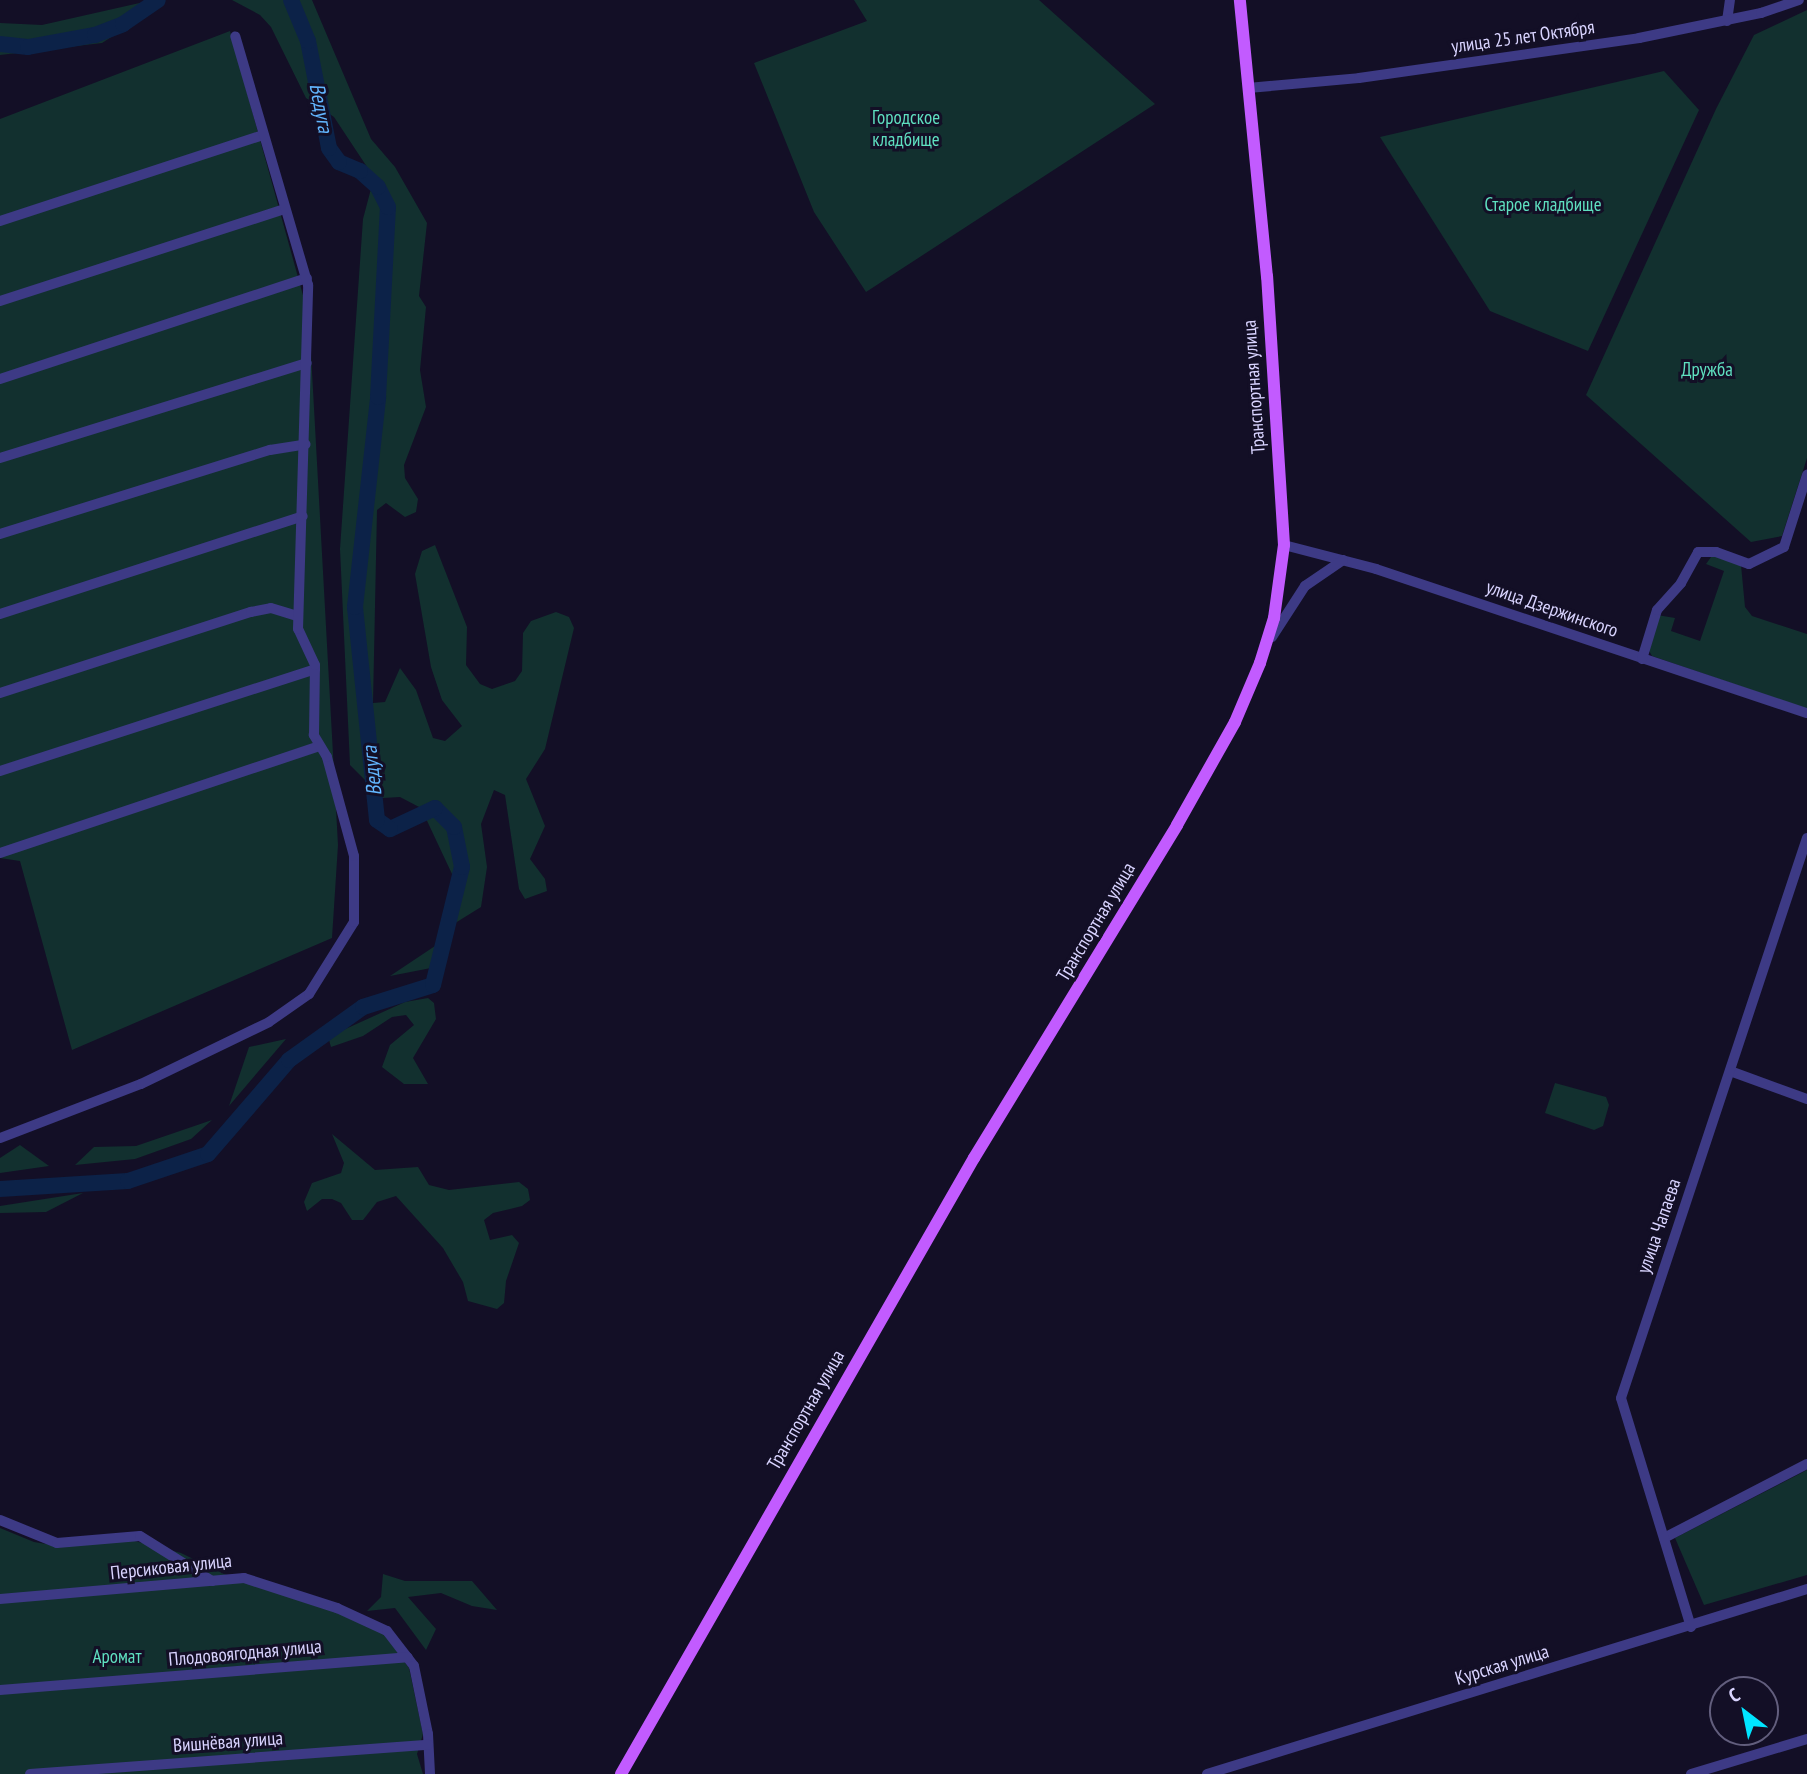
<!DOCTYPE html>
<html>
<head>
<meta charset="utf-8">
<style>
	body { margin:0 }
	#map { position:relative; width:1807px; height:1774px; overflow:hidden; background:#130f26; font-family:"PT Sans Narrow",sans-serif }
	div>[style] { position:absolute }
	[style*='--x'] { left:calc(var(--x)*1px); top:calc(var(--y)*1px); width:calc(var(--w)*1px); rotate:calc(var(--a)*1deg) }
	.green>* { inset:0; background:#12302f }
	.river>* { height:16px; margin:-8px; padding:0 8px; transform-origin:8px; border-radius:8px; background:#0c2248 }
	.minor>* { height:10px; margin:-5px; padding:0 5px; transform-origin:5px; border-radius:5px; background:#3d3a85 }
	.major>* { height:12px; margin:-6px; padding:0 6px; transform-origin:6px; border-radius:6px; background:#c25bff }
	span { translate:-50% -50%; white-space:nowrap; text-align:center; line-height:1.15; -webkit-text-stroke:6px #130f26; paint-order:stroke }
	.street-label { font-size:19px; color:#d9d4ff }
	.park-label { font-size:19px; color:#5fe0c0 }
	.water-label { font-size:21px; color:#62b6ff; font-style:italic }
	.north { position:absolute; left:1709px; top:1676px; width:70px; height:70px; box-sizing:border-box; background:#130f26; border:2px solid #625e7d; border-radius:50%; rotate:328deg; font-size:19px; font-weight:700; line-height:28px; text-align:center; color:#d9d4ff }
	.north::after { content:''; display:block; margin:auto; width:24px; height:32px; background:#00e5ff; clip-path:polygon(50% 0,100% 100%,50% 72%,0 100%) }
</style>
</head>
<body>
<div id="map">
	<div class="green">
		<i style="clip-path:polygon(232px 0,312px 0,371px 139px,395px 167px,427px 223px,419px 296px,426px 307px,420px 370px,426px 407px,404px 465px,405px 478px,418px 499px,416px 512px,405px 517px,386px 503px,377px 510px,373px 703px,385px 702px,400px 668px,416px 690px,433px 738px,445px 741px,462px 726px,442px 700px,431px 667px,415px 574px,422px 551px,435px 545px,467px 627px,466px 665px,480px 684px,492px 689px,515px 681px,522px 671px,523px 633px,531px 621px,556px 612px,569px 617px,574px 628px,545px 749px,526px 779px,545px 826px,530px 859px,545px 879px,547px 891px,525px 899px,519px 889px,505px 795px,494px 790px,481px 824px,487px 867px,481px 907px,452px 925px,457px 913px,452px 874px,421px 808px,400px 797px,383px 798px,350px 765px,340px 549px,363px 219px,372px 185px,371px 173px,334px 117px,306px 98px,271px 27px,260px 15px)"></i>
		<i style="clip-path:polygon(854px 0,1039px 0,1155px 104px,866px 292px,814px 212px,754px 63px,867px 21px)"></i>
		<i style="clip-path:polygon(144px 2px,141px 18px,102px 43px,0 55px,0 23px,42px 25px)"></i>
		<i style="clip-path:polygon(1807px 10px,1807px 458px,1782px 536px,1751px 542px,1586px 395px,1716px 109px,1754px 35px)"></i>
		<i style="clip-path:polygon(230px 31px,309px 317px,338px 845px,332px 938px,72px 1050px,20px 861px,0 858px,0 119px)"></i>
		<i style="clip-path:polygon(1664px 71px,1699px 110px,1588px 351px,1490px 311px,1380px 137px)"></i>
		<i style="clip-path:polygon(1714px 553px,1741px 565px,1745px 607px,1752px 616px,1807px 634px,1807px 709px,1652px 656px,1648px 649px,1657px 615px,1675px 618px,1671px 631px,1700px 641px,1724px 571px,1706px 564px)"></i>
		<i style="clip-path:polygon(435px 946px,431px 968px,390px 976px)"></i>
		<i style="clip-path:polygon(428px 998px,434px 1003px,436px 1019px,413px 1058px,428px 1084px,404px 1084px,382px 1067px,390px 1045px,414px 1025px,406px 1015px,392px 1017px,363px 1036px,331px 1047px,329px 1040px,341px 1031px,405px 1002px)"></i>
		<i style="clip-path:polygon(286px 1039px,229px 1106px,249px 1047px)"></i>
		<i style="clip-path:polygon(1555px 1083px,1606px 1097px,1609px 1105px,1603px 1126px,1594px 1130px,1545px 1113px)"></i>
		<i style="clip-path:polygon(212px 1120px,191px 1139px,135px 1159px,75px 1165px,94px 1147px,136px 1146px)"></i>
		<i style="clip-path:polygon(332px 1134px,375px 1170px,418px 1167px,429px 1185px,449px 1190px,519px 1182px,528px 1189px,530px 1200px,522px 1206px,493px 1213px,484px 1220px,490px 1240px,512px 1235px,519px 1243px,506px 1281px,504px 1303px,497px 1309px,468px 1301px,463px 1282px,443px 1248px,396px 1196px,377px 1202px,363px 1220px,352px 1220px,341px 1203px,332px 1199px,322px 1199px,307px 1211px,304px 1202px,312px 1183px,341px 1173px,344px 1163px)"></i>
		<i style="clip-path:polygon(20px 1145px,49px 1166px,0 1173px,0 1158px)"></i>
		<i style="clip-path:polygon(83px 1193px,46px 1212px,0 1213px,0 1206px)"></i>
		<i style="clip-path:polygon(1807px 1470px,1807px 1575px,1704px 1605px,1675px 1538px)"></i>
		<i style="clip-path:polygon(0 1528px,34px 1542px,58px 1546px,123px 1538px,181px 1553px,224px 1574px,308px 1600px,383px 1633px,409px 1668px,423px 1734px,417px 1754px,423px 1774px,0 1774px)"></i>
		<i style="clip-path:polygon(383px 1574px,405px 1581px,472px 1581px,497px 1610px,472px 1606px,441px 1593px,408px 1597px,436px 1629px,426px 1650px,395px 1608px,367px 1611px,381px 1597px)"></i>
	</div>
	<div class="river">
		<i style="--x:0;--y:44;--w:28;--a:6"></i>
		<i style="--x:28;--y:47;--w:68;--a:-10.2"></i>
		<i style="--x:95;--y:35;--w:30;--a:-21"></i>
		<i style="--x:123;--y:24;--w:42;--a:-34.4"></i>
		<i style="--x:0;--y:1189;--w:128;--a:-3.6"></i>
		<i style="--x:128;--y:1181;--w:84;--a:-18.6"></i>
		<i style="--x:208;--y:1154;--w:124;--a:-49.2"></i>
		<i style="--x:289;--y:1060;--w:91;--a:-35.6"></i>
		<i style="--x:363;--y:1007;--w:73;--a:-17.4"></i>
		<i style="--x:433;--y:985;--w:122;--a:-76.2"></i>
		<i style="--x:462;--y:867;--w:41;--a:-101.3"></i>
		<i style="--x:454;--y:827;--w:27;--a:-135"></i>
		<i style="--x:435;--y:808;--w:50;--a:155"></i>
		<i style="--x:390;--y:829;--w:16;--a:-145"></i>
		<i style="--x:377;--y:820;--w:214;--a:-95.9"></i>
		<i style="--x:355;--y:607;--w:211;--a:-83.7"></i>
		<i style="--x:378;--y:397;--w:190;--a:-87"></i>
		<i style="--x:388;--y:207;--w:22;--a:-117"></i>
		<i style="--x:378;--y:187;--w:24;--a:-138"></i>
		<i style="--x:360;--y:171;--w:23;--a:-157"></i>
		<i style="--x:339;--y:162;--w:17;--a:-126"></i>
		<i style="--x:329;--y:148;--w:109;--a:-101.1"></i>
		<i style="--x:308;--y:41;--w:44;--a:-112.5"></i>
	</div>
	<div class="minor">
		<i style="--x:1727;--y:21;--w:21;--a:-82"></i>
		<i style="--x:1248;--y:88;--w:111;--a:-5.1"></i>
		<i style="--x:1359;--y:78;--w:283;--a:-8.1"></i>
		<i style="--x:1639;--y:38;--w:125;--a:-11.6"></i>
		<i style="--x:1761;--y:13;--w:40;--a:-18.9"></i>
		<i style="--x:0;--y:221;--w:277;--a:-18.1"></i>
		<i style="--x:0;--y:301;--w:299;--a:-17.9"></i>
		<i style="--x:0;--y:379;--w:323;--a:-18.2"></i>
		<i style="--x:0;--y:458;--w:321;--a:-17.2"></i>
		<i style="--x:0;--y:534;--w:283;--a:-17.3"></i>
		<i style="--x:270;--y:450;--w:36;--a:-9"></i>
		<i style="--x:1284;--y:545;--w:95;--a:14.6"></i>
		<i style="--x:1376;--y:569;--w:454;--a:18.5"></i>
		<i style="--x:0;--y:614;--w:318;--a:-17.9"></i>
		<i style="--x:1272;--y:637;--w:61;--a:-57.1"></i>
		<i style="--x:1305;--y:586;--w:46;--a:-34.4"></i>
		<i style="--x:1642;--y:659;--w:51;--a:-73"></i>
		<i style="--x:1657;--y:610;--w:36;--a:-48"></i>
		<i style="--x:1681;--y:583;--w:35;--a:-61"></i>
		<i style="--x:1698;--y:552;--w:18;--a:0"></i>
		<i style="--x:1716;--y:552;--w:35;--a:20"></i>
		<i style="--x:1749;--y:564;--w:39;--a:-26"></i>
		<i style="--x:1784;--y:547;--w:76;--a:-72.3"></i>
		<i style="--x:0;--y:693;--w:264;--a:-17.9"></i>
		<i style="--x:251;--y:612;--w:20;--a:-11"></i>
		<i style="--x:271;--y:608;--w:27;--a:17"></i>
		<i style="--x:0;--y:771;--w:331;--a:-17.9"></i>
		<i style="--x:0;--y:853;--w:337;--a:-18.5"></i>
		<i style="--x:1730;--y:1071;--w:82;--a:20"></i>
		<i style="--x:0;--y:1138;--w:151;--a:-21"></i>
		<i style="--x:141;--y:1084;--w:142;--a:-25.8"></i>
		<i style="--x:269;--y:1022;--w:49;--a:-35"></i>
		<i style="--x:309;--y:994;--w:85;--a:-58"></i>
		<i style="--x:354;--y:922;--w:66;--a:-90"></i>
		<i style="--x:354;--y:856;--w:103;--a:-105.3"></i>
		<i style="--x:327;--y:757;--w:26;--a:-121"></i>
		<i style="--x:314;--y:735;--w:70;--a:-89.2"></i>
		<i style="--x:315;--y:665;--w:40;--a:-115"></i>
		<i style="--x:298;--y:629;--w:344;--a:-88.3"></i>
		<i style="--x:308;--y:285;--w:259;--a:-106.3"></i>
		<i style="--x:0;--y:1520;--w:61;--a:22"></i>
		<i style="--x:57;--y:1543;--w:83;--a:-4.8"></i>
		<i style="--x:140;--y:1536;--w:85;--a:32"></i>
		<i style="--x:1664;--y:1538;--w:161;--a:-27.4"></i>
		<i style="--x:0;--y:1599;--w:245;--a:-4.9"></i>
		<i style="--x:244;--y:1578;--w:98;--a:17.9"></i>
		<i style="--x:337;--y:1608;--w:55;--a:24.7"></i>
		<i style="--x:387;--y:1631;--w:44;--a:52.4"></i>
		<i style="--x:414;--y:1666;--w:69;--a:78.4"></i>
		<i style="--x:428;--y:1734;--w:40;--a:87.1"></i>
		<i style="--x:1691;--y:1627;--w:239;--a:-107"></i>
		<i style="--x:1621;--y:1398;--w:590;--a:-71.63"></i>
		<i style="--x:0;--y:1690;--w:409;--a:-4.6"></i>
		<i style="--x:30;--y:1774;--w:399;--a:-4.2"></i>
		<i style="--x:1207;--y:1774;--w:628;--a:-17.14"></i>
		<i style="--x:1691;--y:1774;--w:121;--a:-16.8"></i>
	</div>
	<div class="major">
		<i style="--x:621;--y:1774;--w:710;--a:-60.19"></i>
		<i style="--x:974;--y:1158;--w:390;--a:-58.6"></i>
		<i style="--x:1177;--y:825;--w:118;--a:-60.6"></i>
		<i style="--x:1235;--y:722;--w:64;--a:-67"></i>
		<i style="--x:1260;--y:663;--w:47;--a:-72.7"></i>
		<i style="--x:1274;--y:618;--w:74;--a:-82.2"></i>
		<i style="--x:1284;--y:545;--w:269;--a:-93.6"></i>
		<i style="--x:1267;--y:277;--w:278;--a:-95.6"></i>
	</div>
	<div class="street-label">
		<span style="left:1523px;top:37px;rotate:-8deg">улица 25 лет Октября</span>
		<span style="left:1254px;top:387px;rotate:-94deg">Транспортная улица</span>
		<span style="left:1552px;top:609px;rotate:19deg">улица Дзержинского</span>
		<span style="left:1096px;top:922px;rotate:-59deg">Транспортная улица</span>
		<span style="left:1659px;top:1226px;rotate:-71deg">улица Чапаева</span>
		<span style="left:806px;top:1410px;rotate:-60deg">Транспортная улица</span>
		<span style="left:171px;top:1567px;rotate:-6deg">Персиковая улица</span>
		<span style="left:245px;top:1653px;rotate:-5deg">Плодовоягодная улица</span>
		<span style="left:1502px;top:1665px;rotate:-17deg">Курская улица</span>
		<span style="left:228px;top:1742px;rotate:-4deg">Вишнёвая улица</span>
	</div>
	<div class="park-label">
		<span style="left:906px;top:129px">Городское<br>кладбище</span>
		<span style="left:1543px;top:205px">Старое кладбище</span>
		<span style="left:1707px;top:370px">Дружба</span>
		<span style="left:117px;top:1657px">Аромат</span>
	</div>
	<div class="water-label">
		<span style="left:321px;top:108px;rotate:79deg">Ведуга</span>
		<span style="left:372px;top:771px;rotate:-96deg">Ведуга</span>
	</div>
	<div class="north">С</div>
</div>
</body>
</html>
